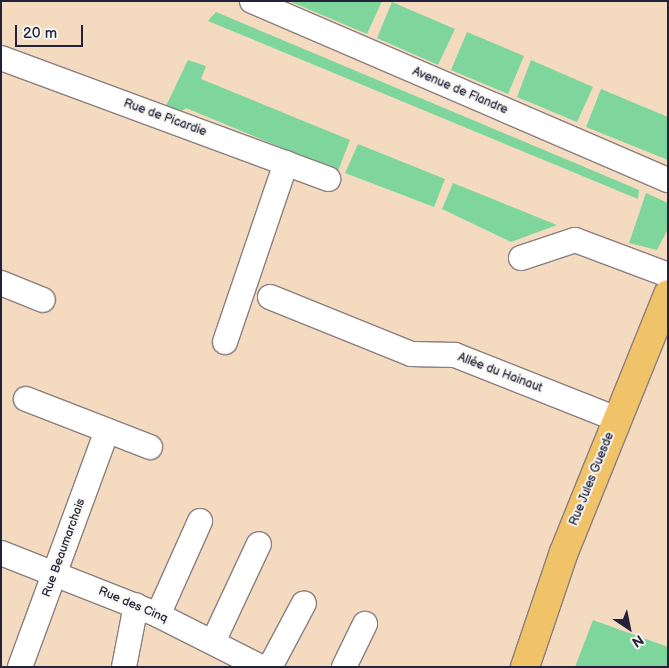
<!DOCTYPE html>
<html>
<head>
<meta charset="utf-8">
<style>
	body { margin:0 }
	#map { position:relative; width:669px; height:668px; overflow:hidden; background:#f4dbc0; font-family:"Balsamiq Sans",sans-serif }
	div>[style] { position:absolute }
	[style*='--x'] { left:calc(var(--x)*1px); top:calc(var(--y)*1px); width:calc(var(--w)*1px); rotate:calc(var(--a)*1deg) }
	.green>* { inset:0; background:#7ed69c }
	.roads { filter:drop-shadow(1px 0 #8b7e7e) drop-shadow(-1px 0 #8b7e7e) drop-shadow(0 1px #8b7e7e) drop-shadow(0 -1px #8b7e7e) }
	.minor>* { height:24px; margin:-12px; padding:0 12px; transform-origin:12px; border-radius:12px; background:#fff }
	.major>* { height:28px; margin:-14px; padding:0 14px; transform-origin:14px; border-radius:14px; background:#f1c369 }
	span { translate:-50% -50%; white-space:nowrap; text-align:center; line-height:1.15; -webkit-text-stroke:4px #f6f6f2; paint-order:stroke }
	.street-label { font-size:12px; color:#22223b }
	.frame { position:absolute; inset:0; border:2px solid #22223b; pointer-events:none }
	.north { position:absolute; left:604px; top:603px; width:50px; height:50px; -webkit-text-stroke:4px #f6f6f2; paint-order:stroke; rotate:146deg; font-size:14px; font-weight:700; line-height:20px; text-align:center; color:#22223b }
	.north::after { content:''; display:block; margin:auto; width:18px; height:22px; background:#22223b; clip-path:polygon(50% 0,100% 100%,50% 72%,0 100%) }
	.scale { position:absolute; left:15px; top:25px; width:68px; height:22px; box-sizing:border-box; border:2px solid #22223b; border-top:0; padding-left:6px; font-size:15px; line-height:18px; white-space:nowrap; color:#22223b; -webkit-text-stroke:4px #f6f6f2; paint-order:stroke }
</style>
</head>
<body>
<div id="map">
	<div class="green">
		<i style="clip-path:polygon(289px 1px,382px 1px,367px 34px)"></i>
		<i style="clip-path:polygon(392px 2px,455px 29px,438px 65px,377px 38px)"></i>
		<i style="clip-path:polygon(216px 12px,639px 190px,638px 199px,208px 21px)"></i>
		<i style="clip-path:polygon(467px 32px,524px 56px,508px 94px,451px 70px)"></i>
		<i style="clip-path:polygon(188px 60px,206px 66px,201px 79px,350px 140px,338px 171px,186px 108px,177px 114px,165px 108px)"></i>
		<i style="clip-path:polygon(531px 60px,593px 87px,577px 122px,517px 97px)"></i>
		<i style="clip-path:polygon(601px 89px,668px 117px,668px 160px,586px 127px)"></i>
		<i style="clip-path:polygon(358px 144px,445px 179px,434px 207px,345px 173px)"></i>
		<i style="clip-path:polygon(453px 183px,557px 225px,511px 242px,442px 209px)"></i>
		<i style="clip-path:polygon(646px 193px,668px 203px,668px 229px,657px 250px,629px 243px)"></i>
		<i style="clip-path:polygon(593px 620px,668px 647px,668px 667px,575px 667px)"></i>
	</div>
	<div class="roads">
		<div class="minor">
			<i style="--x:252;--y:1;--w:453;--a:23.3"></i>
			<i style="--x:1;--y:58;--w:349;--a:20.3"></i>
			<i style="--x:521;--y:258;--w:57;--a:-18.4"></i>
			<i style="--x:575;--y:240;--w:99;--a:20.6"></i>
			<i style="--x:1;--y:283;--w:45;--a:22"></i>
			<i style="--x:270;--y:297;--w:152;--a:22"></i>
			<i style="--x:411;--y:354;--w:44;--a:1.3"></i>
			<i style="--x:455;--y:355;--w:174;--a:21.6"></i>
			<i style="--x:225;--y:342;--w:189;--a:-71.2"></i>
			<i style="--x:26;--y:399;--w:133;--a:21.2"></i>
			<i style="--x:1;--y:553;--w:169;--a:21.5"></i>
			<i style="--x:158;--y:615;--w:115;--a:26.8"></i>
			<i style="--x:158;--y:615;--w:103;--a:-65.9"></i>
			<i style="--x:213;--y:642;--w:108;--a:-64.9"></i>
			<i style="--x:20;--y:667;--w:252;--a:-69.8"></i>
			<i style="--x:124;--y:667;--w:63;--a:-79"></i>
			<i style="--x:270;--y:667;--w:72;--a:-62"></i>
			<i style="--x:344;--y:667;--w:48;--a:-64"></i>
		</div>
		<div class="major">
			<i style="--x:525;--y:667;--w:121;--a:-71.3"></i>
			<i style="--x:564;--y:552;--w:278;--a:-68"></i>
		</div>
	</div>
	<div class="street-label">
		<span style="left:460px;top:91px;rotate:23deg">Avenue de Flandre</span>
		<span style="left:165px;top:118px;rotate:20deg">Rue de Picardie</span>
		<span style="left:500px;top:373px;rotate:21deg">Allée du Hainaut</span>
		<span style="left:592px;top:479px;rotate:-68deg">Rue Jules Guesde</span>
		<span style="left:64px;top:548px;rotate:-70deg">Rue Beaumarchais</span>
		<span style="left:133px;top:605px;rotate:23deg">Rue des Cinq</span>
	</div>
	<div class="frame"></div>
	<div class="north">N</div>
	<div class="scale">20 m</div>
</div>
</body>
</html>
